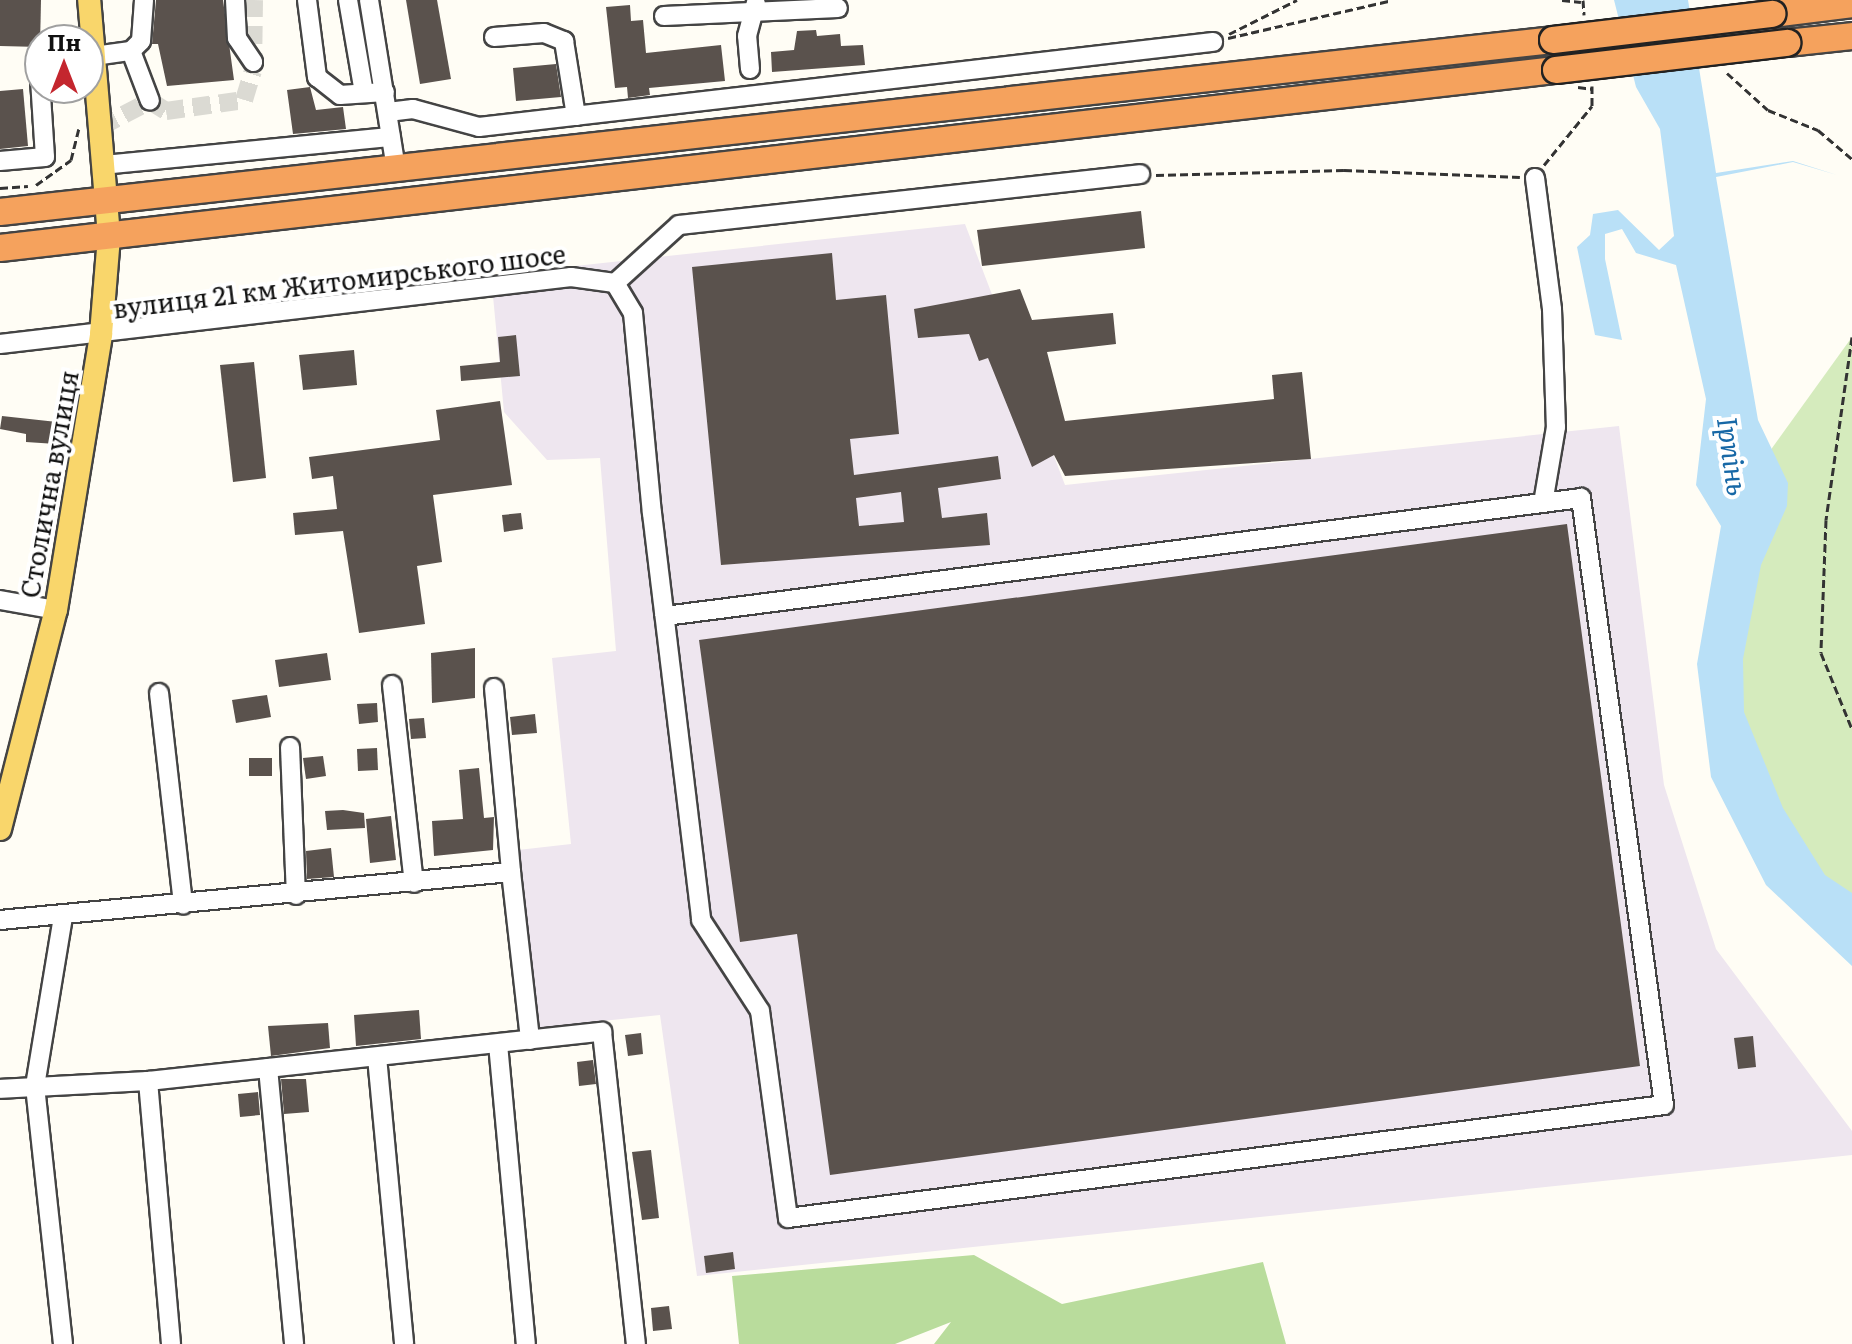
<!DOCTYPE html>
<html>
<head>
<meta charset="utf-8">
<style>
	body { margin:0 }
	#map { position:relative; width:1852px; height:1344px; overflow:hidden; background:#fffdf5; font-family:Literata,serif }
	div>[style] { position:absolute }
	[style*='--x'] { left:calc(var(--x)*1px); top:calc(var(--y)*1px); width:calc(var(--w)*1px); rotate:calc(var(--a)*1deg) }
	.industrial>* { inset:0; background:#eee6ef }
	.green>* { inset:0; background:#d5ebbd }
	.forest>* { inset:0; background:#b9dc9c }
	.water>* { inset:0; background:#b9e0f7 }
	.building>* { inset:0; background:#5a524d }
	.minor-tunnel>* { height:18px; margin-top:-9px; transform-origin:0; background:repeating-linear-gradient(90deg,#dbdad3 0 18px,transparent 0 27px) }
	.path>* { height:3px; margin-top:-1.5px; transform-origin:0; background:repeating-linear-gradient(90deg,#333 0 8px,transparent 0 12px) }
	.roads { filter:drop-shadow(2px 0 #444) drop-shadow(-2px 0 #444) drop-shadow(0 2px #444) drop-shadow(0 -2px #444) }
	.minor>* { height:18px; margin:-9px; padding:0 9px; transform-origin:9px; border-radius:9px; background:#fff }
	.major>* { height:22px; margin:-11px; padding:0 11px; transform-origin:11px; border-radius:11px; background:#f9d66b }
	.highway>* { height:26px; margin:-13px; padding:0 13px; transform-origin:13px; border-radius:13px; background:#f5a25d }
	.bridges { filter:drop-shadow(2px 0 #222) drop-shadow(-2px 0 #222) drop-shadow(0 2px #222) drop-shadow(0 -2px #222) }
	.highway-bridge>* { height:26px; margin:-13px; padding:0 13px; transform-origin:13px; border-radius:13px; background:#f5a25d }
	span { translate:-50% -50%; white-space:nowrap; text-align:center; line-height:1.15; -webkit-text-stroke:8px #fff; paint-order:stroke }
	.street-label { font-size:26px; color:#111 }
	.water-label { font-size:28px; color:#1768a6; font-style:italic }
	.north { position:absolute; left:24px; top:24px; width:80px; height:80px; box-sizing:border-box; background:#fff; border:2px solid #a0a0a0; border-radius:50%; rotate:0deg; font-size:22px; font-weight:700; line-height:32px; text-align:center; color:#111 }
	.north::after { content:''; display:block; margin:auto; width:28px; height:36px; background:#c4262e; clip-path:polygon(50% 0,100% 100%,50% 72%,0 100%) }
</style>
</head>
<body>
<div id="map">
	<div class="industrial">
		<i style="clip-path:polygon(965px 224px,1065px 485px,1619px 426px,1664px 785px,1716px 949px,1852px 1131px,1852px 1155px,697px 1276px,660px 1015px,535px 1028px,518px 850px,571px 844px,552px 658px,616px 651px,600px 458px,547px 460px,504px 412px,491px 275px)"></i>
	</div>
	<div class="green">
		<i style="clip-path:polygon(1852px 337px,1852px 928px,1737px 771px,1744px 487px)"></i>
	</div>
	<div class="forest">
		<i style="clip-path:polygon(974px 1255px,1062px 1304px,1263px 1262px,1286px 1344px,934px 1344px,951px 1322px,895px 1344px,739px 1344px,732px 1276px)"></i>
	</div>
	<div class="water">
		<i style="clip-path:polygon(1614px 0,1688px 0,1716px 173px,1793px 161px,1837px 175px,1793px 162px,1716px 177px,1758px 420px,1788px 483px,1787px 506px,1761px 565px,1743px 659px,1744px 712px,1783px 808px,1825px 875px,1852px 893px,1852px 966px,1766px 885px,1711px 777px,1697px 664px,1721px 526px,1696px 485px,1706px 399px,1676px 265px,1636px 253px,1622px 229px,1605px 234px,1605px 259px,1622px 340px,1595px 335px,1577px 247px,1590px 235px,1593px 214px,1618px 210px,1659px 250px,1674px 236px,1660px 129px,1636px 87px)"></i>
	</div>
	<div class="building">
		<i style="clip-path:polygon(0 0,41px 0,40px 47px,0 46px)"></i>
		<i style="clip-path:polygon(156px 0,223px 0,234px 80px,167px 86px,158px 44px,152px 44px)"></i>
		<i style="clip-path:polygon(406px 0,437px 0,451px 79px,420px 84px)"></i>
		<i style="clip-path:polygon(630px 5px,631px 21px,643px 20px,646px 53px,721px 45px,725px 81px,649px 88px,650px 95px,628px 98px,627px 87px,615px 88px,606px 7px)"></i>
		<i style="clip-path:polygon(816px 30px,817px 36px,840px 34px,841px 46px,863px 45px,865px 65px,772px 72px,771px 52px,794px 50px,797px 31px)"></i>
		<i style="clip-path:polygon(556px 64px,561px 97px,516px 101px,513px 68px)"></i>
		<i style="clip-path:polygon(310px 87px,316px 110px,343px 107px,346px 129px,293px 134px,287px 90px)"></i>
		<i style="clip-path:polygon(23px 89px,28px 146px,0 149px,0 91px)"></i>
		<i style="clip-path:polygon(1141px 211px,1145px 248px,982px 266px,977px 230px)"></i>
		<i style="clip-path:polygon(evenodd,832px 253px,836px 300px,886px 295px,899px 434px,850px 439px,854px 475px,998px 456px,1001px 479px,938px 488px,942px 518px,987px 513px,990px 545px,721px 565px,692px 267px,832px 253px,901px 492px,904px 522px,859px 526px,856px 498px,901px 492px)"></i>
		<i style="clip-path:polygon(1020px 289px,1032px 320px,1113px 313px,1116px 344px,1047px 352px,1065px 421px,1274px 399px,1272px 375px,1302px 372px,1311px 459px,1065px 476px,1054px 455px,1032px 467px,988px 358px,979px 361px,969px 334px,918px 338px,914px 309px)"></i>
		<i style="clip-path:polygon(516px 335px,520px 376px,461px 381px,460px 366px,500px 362px,498px 337px)"></i>
		<i style="clip-path:polygon(354px 350px,357px 385px,303px 390px,299px 355px)"></i>
		<i style="clip-path:polygon(254px 362px,266px 478px,233px 482px,220px 365px)"></i>
		<i style="clip-path:polygon(500px 401px,512px 485px,433px 495px,442px 562px,417px 566px,425px 624px,359px 633px,343px 531px,295px 535px,293px 513px,337px 509px,333px 476px,312px 479px,309px 457px,440px 440px,436px 410px)"></i>
		<i style="clip-path:polygon(2px 416px,57px 422px,56px 444px,26px 442px,26px 434px,0 429px)"></i>
		<i style="clip-path:polygon(521px 513px,523px 529px,504px 532px,502px 515px)"></i>
		<i style="clip-path:polygon(1567px 524px,1640px 1066px,830px 1175px,797px 934px,740px 942px,699px 640px)"></i>
		<i style="clip-path:polygon(475px 648px,475px 698px,432px 703px,431px 653px)"></i>
		<i style="clip-path:polygon(327px 653px,331px 680px,279px 687px,275px 660px)"></i>
		<i style="clip-path:polygon(267px 695px,271px 717px,236px 723px,232px 700px)"></i>
		<i style="clip-path:polygon(377px 703px,378px 722px,359px 724px,357px 704px)"></i>
		<i style="clip-path:polygon(535px 714px,537px 733px,512px 735px,510px 717px)"></i>
		<i style="clip-path:polygon(424px 718px,426px 738px,411px 739px,409px 719px)"></i>
		<i style="clip-path:polygon(377px 748px,378px 770px,358px 771px,357px 749px)"></i>
		<i style="clip-path:polygon(323px 756px,326px 776px,306px 779px,303px 758px)"></i>
		<i style="clip-path:polygon(249px 758px,272px 758px,272px 776px,249px 776px)"></i>
		<i style="clip-path:polygon(479px 768px,484px 818px,494px 817px,493px 850px,434px 856px,432px 821px,463px 819px,459px 770px)"></i>
		<i style="clip-path:polygon(343px 810px,364px 813px,365px 828px,327px 830px,325px 811px)"></i>
		<i style="clip-path:polygon(391px 816px,396px 860px,370px 863px,366px 819px)"></i>
		<i style="clip-path:polygon(331px 848px,334px 877px,307px 879px,306px 851px)"></i>
		<i style="clip-path:polygon(419px 1010px,421px 1039px,356px 1046px,354px 1015px)"></i>
		<i style="clip-path:polygon(328px 1023px,330px 1048px,271px 1056px,268px 1026px)"></i>
		<i style="clip-path:polygon(641px 1033px,643px 1054px,628px 1056px,625px 1035px)"></i>
		<i style="clip-path:polygon(1753px 1036px,1756px 1067px,1738px 1069px,1734px 1038px)"></i>
		<i style="clip-path:polygon(593px 1060px,596px 1084px,579px 1086px,577px 1062px)"></i>
		<i style="clip-path:polygon(281px 1079px,306px 1079px,309px 1112px,284px 1114px)"></i>
		<i style="clip-path:polygon(258px 1092px,260px 1115px,240px 1117px,238px 1094px)"></i>
		<i style="clip-path:polygon(651px 1150px,659px 1218px,642px 1220px,632px 1152px)"></i>
		<i style="clip-path:polygon(733px 1252px,735px 1269px,706px 1273px,704px 1256px)"></i>
		<i style="clip-path:polygon(669px 1306px,672px 1329px,653px 1331px,651px 1308px)"></i>
	</div>
	<div class="minor-tunnel">
		<i style="--x:100;--y:127;--w:56;--a:-27.5"></i>
		<i style="--x:150;--y:101;--w:19;--a:32"></i>
		<i style="--x:166;--y:111;--w:79;--a:-8"></i>
		<i style="--x:244;--y:100;--w:30;--a:-73"></i>
		<i style="--x:253;--y:71;--w:71;--a:-89.2"></i>
	</div>
	<div class="path">
		<i style="--x:1562;--y:0;--w:19;--a:6"></i>
		<i style="--x:1583;--y:0;--w:15;--a:86"></i>
		<i style="--x:1229;--y:34;--w:76;--a:-26.6"></i>
		<i style="--x:1228;--y:38;--w:168;--a:-13"></i>
		<i style="--x:1727;--y:73;--w:55;--a:42.1"></i>
		<i style="--x:1768;--y:110;--w:54;--a:21.8"></i>
		<i style="--x:1818;--y:130;--w:45;--a:40.5"></i>
		<i style="--x:1578;--y:87;--w:15;--a:8"></i>
		<i style="--x:1544;--y:165;--w:76;--a:-50.9"></i>
		<i style="--x:1592;--y:106;--w:20;--a:-90"></i>
		<i style="--x:1156;--y:175;--w:188;--a:-1.5"></i>
		<i style="--x:1344;--y:170;--w:176;--a:2.3"></i>
		<i style="--x:36;--y:185;--w:43;--a:-35.5"></i>
		<i style="--x:71;--y:160;--w:32;--a:-76"></i>
		<i style="--x:0;--y:188;--w:28;--a:-4"></i>
		<i style="--x:1852;--y:337;--w:185;--a:98.1"></i>
		<i style="--x:1826;--y:520;--w:133;--a:92.2"></i>
		<i style="--x:1821;--y:653;--w:82;--a:67.8"></i>
	</div>
	<div class="roads">
		<div class="minor">
			<i style="--x:235;--y:0;--w:38;--a:87"></i>
			<i style="--x:237;--y:38;--w:29;--a:56"></i>
			<i style="--x:307;--y:0;--w:78;--a:82.6"></i>
			<i style="--x:317;--y:77;--w:29;--a:38"></i>
			<i style="--x:340;--y:95;--w:45;--a:-3.8"></i>
			<i style="--x:348;--y:0;--w:94;--a:80.2"></i>
			<i style="--x:369;--y:0;--w:171;--a:80.9"></i>
			<i style="--x:664;--y:16;--w:174;--a:-2.6"></i>
			<i style="--x:494;--y:37;--w:50;--a:-4.6"></i>
			<i style="--x:544;--y:33;--w:22;--a:22"></i>
			<i style="--x:564;--y:41;--w:76;--a:80.9"></i>
			<i style="--x:131;--y:51;--w:53;--a:69.2"></i>
			<i style="--x:94;--y:56;--w:37;--a:-8"></i>
			<i style="--x:131;--y:51;--w:14;--a:-45"></i>
			<i style="--x:141;--y:41;--w:41;--a:-85.8"></i>
			<i style="--x:750;--y:69;--w:33;--a:-95"></i>
			<i style="--x:747;--y:36;--w:34;--a:-75"></i>
			<i style="--x:388;--y:112;--w:25;--a:-7"></i>
			<i style="--x:413;--y:109;--w:68;--a:15.3"></i>
			<i style="--x:479;--y:127;--w:739;--a:-6.61"></i>
			<i style="--x:0;--y:161;--w:45;--a:-5.1"></i>
			<i style="--x:45;--y:157;--w:78;--a:-93.7"></i>
			<i style="--x:103;--y:165;--w:289;--a:-5.6"></i>
			<i style="--x:1535;--y:178;--w:132;--a:82.6"></i>
			<i style="--x:1552;--y:309;--w:118;--a:88.1"></i>
			<i style="--x:1556;--y:427;--w:77;--a:99.7"></i>
			<i style="--x:615;--y:283;--w:35;--a:59"></i>
			<i style="--x:633;--y:313;--w:201;--a:84.6"></i>
			<i style="--x:652;--y:513;--w:410;--a:83.1"></i>
			<i style="--x:701;--y:920;--w:108;--a:57"></i>
			<i style="--x:760;--y:1011;--w:209;--a:82.3"></i>
			<i style="--x:788;--y:1218;--w:883;--a:-7.35"></i>
			<i style="--x:1664;--y:1105;--w:613;--a:-97.79"></i>
			<i style="--x:1581;--y:498;--w:924;--a:172.66"></i>
			<i style="--x:0;--y:344;--w:575;--a:-6.69"></i>
			<i style="--x:571;--y:277;--w:44;--a:7.8"></i>
			<i style="--x:615;--y:283;--w:86;--a:-42.2"></i>
			<i style="--x:679;--y:225;--w:464;--a:-6.3"></i>
			<i style="--x:0;--y:600;--w:57;--a:10.1"></i>
			<i style="--x:392;--y:685;--w:199;--a:83.7"></i>
			<i style="--x:494;--y:688;--w:185;--a:84.7"></i>
			<i style="--x:159;--y:693;--w:213;--a:83.5"></i>
			<i style="--x:290;--y:747;--w:148;--a:87.7"></i>
			<i style="--x:0;--y:920;--w:513;--a:-5.37"></i>
			<i style="--x:511;--y:872;--w:169;--a:83.5"></i>
			<i style="--x:498;--y:1044;--w:301;--a:84.7"></i>
			<i style="--x:377;--y:1057;--w:288;--a:84.6"></i>
			<i style="--x:268;--y:1068;--w:277;--a:84.6"></i>
			<i style="--x:148;--y:1081;--w:264;--a:85"></i>
			<i style="--x:0;--y:1089;--w:148;--a:-3.1"></i>
			<i style="--x:148;--y:1081;--w:457;--a:-6.2"></i>
			<i style="--x:602;--y:1032;--w:314;--a:83.8"></i>
			<i style="--x:63;--y:1344;--w:260;--a:-96.2"></i>
			<i style="--x:35;--y:1086;--w:171;--a:-80.6"></i>
		</div>
		<div class="major">
			<i style="--x:0;--y:829;--w:226;--a:-75.7"></i>
			<i style="--x:56;--y:610;--w:280;--a:-80.7"></i>
			<i style="--x:101;--y:334;--w:98;--a:-85.3"></i>
			<i style="--x:109;--y:236;--w:237;--a:-94.8"></i>
		</div>
		<div class="highway">
			<i style="--x:1772;--y:14;--w:81;--a:-7.1"></i>
			<i style="--x:1787;--y:43;--w:65;--a:-6.1"></i>
			<i style="--x:0;--y:212;--w:1562;--a:-6.32"></i>
			<i style="--x:0;--y:248;--w:1566;--a:-6.53"></i>
		</div>
	</div>
	<div class="bridges">
		<div class="highway-bridge">
			<i style="--x:1553;--y:40;--w:221;--a:-6.8"></i>
			<i style="--x:1556;--y:70;--w:233;--a:-6.7"></i>
		</div>
	</div>
	<div class="street-label">
		<span style="left:339px;top:280px;rotate:-7deg">вулиця 21 км Житомирського шосе</span>
		<span style="left:48px;top:484px;rotate:-80deg">Столична вулиця</span>
	</div>
	<div class="water-label">
		<span style="left:1734px;top:456px;rotate:82deg">Ірпінь</span>
	</div>
	<div class="north">Пн</div>
</div>
</body>
</html>
